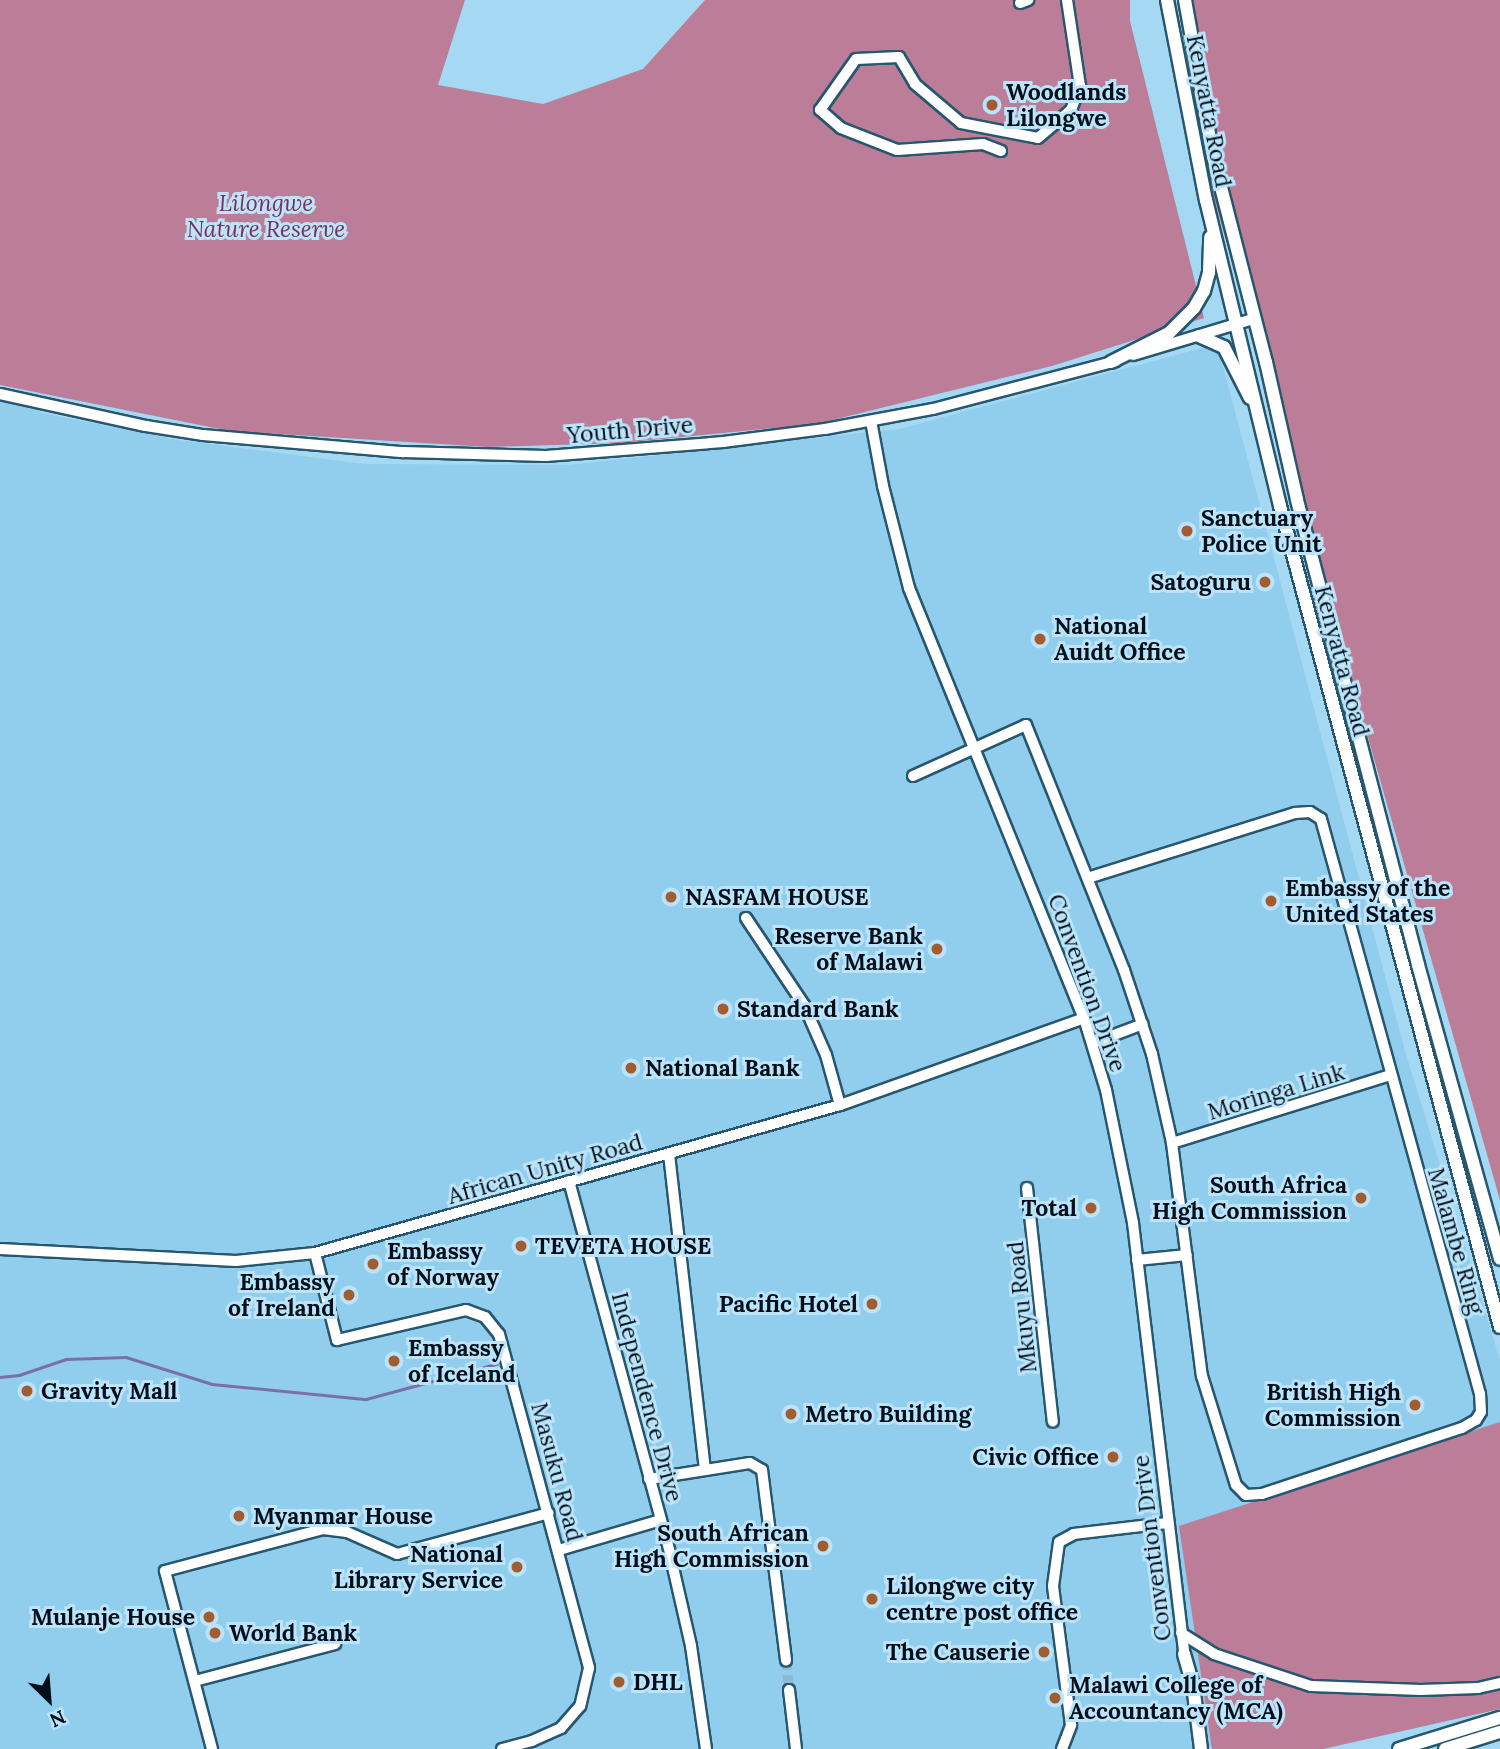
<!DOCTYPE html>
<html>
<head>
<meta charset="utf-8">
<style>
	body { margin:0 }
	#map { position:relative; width:1500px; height:1749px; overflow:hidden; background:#a5d8f3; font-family:Lora,serif }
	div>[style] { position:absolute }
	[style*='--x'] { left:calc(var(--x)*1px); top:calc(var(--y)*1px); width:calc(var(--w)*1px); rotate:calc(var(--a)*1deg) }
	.built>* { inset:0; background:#91cdec }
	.forest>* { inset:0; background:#bb7d98 }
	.stream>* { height:2.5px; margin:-1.25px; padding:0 1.25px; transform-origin:1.25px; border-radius:1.25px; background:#7a70a8 }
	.minor-tunnel>* { height:10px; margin-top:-5px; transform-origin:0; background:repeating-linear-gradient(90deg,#8cbad2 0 10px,transparent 0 15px) }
	.roads { filter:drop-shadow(2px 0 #26576e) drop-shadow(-2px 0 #26576e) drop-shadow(0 2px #26576e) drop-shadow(0 -2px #26576e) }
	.minor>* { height:10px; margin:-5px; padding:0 5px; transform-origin:5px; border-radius:5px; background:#fff }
	.major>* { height:12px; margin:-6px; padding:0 6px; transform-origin:6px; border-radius:6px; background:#fff }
	.dots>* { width:19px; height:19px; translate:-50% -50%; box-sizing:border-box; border:4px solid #bbe4fa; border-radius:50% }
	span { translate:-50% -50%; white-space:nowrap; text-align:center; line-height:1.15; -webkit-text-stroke:6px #bbe4fa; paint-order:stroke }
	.poi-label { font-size:23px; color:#000f19; font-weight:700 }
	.left { translate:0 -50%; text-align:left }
	.right { translate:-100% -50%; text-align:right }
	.street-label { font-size:23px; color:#000f19 }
	.park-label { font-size:23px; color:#7d3057; font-style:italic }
	.north { position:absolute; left:14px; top:1665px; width:70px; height:70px; -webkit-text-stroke:5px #bbe4fa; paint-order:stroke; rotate:155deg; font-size:19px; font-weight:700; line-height:28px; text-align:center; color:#000f19 }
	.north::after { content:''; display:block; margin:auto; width:24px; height:32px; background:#000f19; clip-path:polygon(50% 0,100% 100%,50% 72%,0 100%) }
</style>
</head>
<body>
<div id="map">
	<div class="built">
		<i style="clip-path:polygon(1217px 344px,1405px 1051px,1500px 1360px,1500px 1685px,1202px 1749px,0 1749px,0 397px,46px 414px,178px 440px,364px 464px,567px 465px,899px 429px)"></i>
	</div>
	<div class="forest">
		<i style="clip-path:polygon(0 0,465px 0,438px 85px,543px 104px,643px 69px,705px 0,1130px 0,1130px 21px,1204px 318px,1052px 366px,816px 424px,620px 443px,488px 447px,230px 431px,0 385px)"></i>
		<i style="clip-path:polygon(1180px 0,1500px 0,1500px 1200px,1208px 177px,1188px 76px)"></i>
		<i style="clip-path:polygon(1500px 1422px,1500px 1709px,1323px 1749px,1212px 1749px,1179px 1526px)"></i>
	</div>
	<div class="stream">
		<i style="--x:0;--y:1377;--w:19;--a:-6"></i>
		<i style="--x:19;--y:1375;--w:50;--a:-18.8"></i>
		<i style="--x:66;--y:1359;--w:60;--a:-1.9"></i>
		<i style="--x:126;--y:1357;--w:90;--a:17.4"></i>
		<i style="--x:212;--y:1384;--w:155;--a:5.6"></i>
		<i style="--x:366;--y:1399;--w:135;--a:-15.1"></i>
	</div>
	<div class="minor-tunnel">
		<i style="--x:786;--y:1660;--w:30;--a:84"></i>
	</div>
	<div class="roads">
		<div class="minor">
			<i style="--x:1020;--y:3;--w:9;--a:-21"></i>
			<i style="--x:1001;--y:151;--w:19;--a:-159"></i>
			<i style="--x:983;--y:144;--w:86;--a:176"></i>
			<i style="--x:897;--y:150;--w:60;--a:-158.6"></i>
			<i style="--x:841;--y:128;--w:28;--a:-139"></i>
			<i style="--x:820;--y:110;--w:62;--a:-54.8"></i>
			<i style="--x:856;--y:59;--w:43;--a:-2.7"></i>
			<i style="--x:899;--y:57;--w:31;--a:59"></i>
			<i style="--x:915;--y:84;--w:60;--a:40.3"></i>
			<i style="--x:961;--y:123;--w:78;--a:11"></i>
			<i style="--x:1038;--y:138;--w:43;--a:-40.3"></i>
			<i style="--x:1071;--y:110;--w:26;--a:-69"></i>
			<i style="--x:1080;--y:86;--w:87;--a:-98.6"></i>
			<i style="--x:1133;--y:355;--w:125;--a:-16.7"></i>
			<i style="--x:0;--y:394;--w:149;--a:12.4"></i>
			<i style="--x:146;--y:426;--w:58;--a:9"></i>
			<i style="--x:203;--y:435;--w:201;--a:4.9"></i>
			<i style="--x:403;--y:452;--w:143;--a:1.6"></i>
			<i style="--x:546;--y:456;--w:178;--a:-4.5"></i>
			<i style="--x:723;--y:442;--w:103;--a:-7.3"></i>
			<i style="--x:825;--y:429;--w:110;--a:-10.5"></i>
			<i style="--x:933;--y:409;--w:189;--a:-14.7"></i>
			<i style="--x:871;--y:421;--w:66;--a:79.5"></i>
			<i style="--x:883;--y:486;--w:105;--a:75.7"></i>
			<i style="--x:909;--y:588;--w:464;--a:67.9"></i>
			<i style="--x:1084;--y:1018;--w:75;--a:73"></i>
			<i style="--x:1106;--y:1090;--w:136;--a:78.5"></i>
			<i style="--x:1133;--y:1223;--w:440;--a:83.2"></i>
			<i style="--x:913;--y:776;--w:124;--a:-24.3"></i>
			<i style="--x:1026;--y:725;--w:264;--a:68.2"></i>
			<i style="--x:1124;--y:970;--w:89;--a:71.6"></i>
			<i style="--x:1152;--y:1054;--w:91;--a:77.3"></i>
			<i style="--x:1172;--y:1143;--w:235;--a:82.7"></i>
			<i style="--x:1202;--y:1376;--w:114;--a:72.7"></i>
			<i style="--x:1236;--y:1485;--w:14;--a:45"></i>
			<i style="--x:1246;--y:1495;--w:16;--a:-4"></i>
			<i style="--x:1262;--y:1494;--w:211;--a:-18.3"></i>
			<i style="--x:1462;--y:1428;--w:16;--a:-30"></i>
			<i style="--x:1476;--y:1420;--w:9;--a:-58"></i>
			<i style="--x:1481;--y:1412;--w:18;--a:-93"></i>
			<i style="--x:1480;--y:1394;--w:597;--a:-105.46"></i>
			<i style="--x:1321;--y:819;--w:13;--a:-148"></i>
			<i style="--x:1310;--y:812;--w:15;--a:176"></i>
			<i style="--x:1295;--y:813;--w:217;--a:162.6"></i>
			<i style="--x:746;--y:918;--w:105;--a:56.3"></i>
			<i style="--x:804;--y:1005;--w:55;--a:66.3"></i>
			<i style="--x:826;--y:1055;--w:52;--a:74.4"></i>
			<i style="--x:1093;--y:1043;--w:53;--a:-20.8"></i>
			<i style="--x:1172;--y:1143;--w:228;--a:-17.3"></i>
			<i style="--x:669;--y:1154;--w:317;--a:83.5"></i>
			<i style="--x:569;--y:1181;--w:386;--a:74.8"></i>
			<i style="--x:670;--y:1554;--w:94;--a:77.1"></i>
			<i style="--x:691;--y:1646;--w:104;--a:81.7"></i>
			<i style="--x:1027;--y:1188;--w:235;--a:83.7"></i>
			<i style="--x:0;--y:1249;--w:236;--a:2.9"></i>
			<i style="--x:236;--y:1261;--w:79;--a:-5.8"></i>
			<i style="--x:315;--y:1253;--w:545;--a:-15.74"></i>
			<i style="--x:840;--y:1105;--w:259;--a:-19.6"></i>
			<i style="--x:315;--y:1253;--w:90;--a:75.8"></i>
			<i style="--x:337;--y:1340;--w:132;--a:-13.1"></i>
			<i style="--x:466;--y:1310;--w:20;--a:20"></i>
			<i style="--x:485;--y:1317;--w:22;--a:51"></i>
			<i style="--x:499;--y:1334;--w:346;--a:74.9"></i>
			<i style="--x:589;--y:1668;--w:39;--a:103"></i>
			<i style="--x:580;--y:1706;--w:29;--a:131"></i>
			<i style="--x:561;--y:1728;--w:32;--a:156"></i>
			<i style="--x:532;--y:1741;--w:31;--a:165"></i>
			<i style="--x:1137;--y:1260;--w:50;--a:-5.7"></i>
			<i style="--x:649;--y:1479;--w:102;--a:-9"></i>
			<i style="--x:750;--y:1463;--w:14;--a:30"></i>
			<i style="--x:762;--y:1470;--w:192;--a:82.8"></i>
			<i style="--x:559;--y:1550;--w:106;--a:-16.4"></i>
			<i style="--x:1181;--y:1633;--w:39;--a:32"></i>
			<i style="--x:1214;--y:1654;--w:102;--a:18.3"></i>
			<i style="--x:1311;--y:1686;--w:110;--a:2.1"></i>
			<i style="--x:1421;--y:1690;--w:57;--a:-2"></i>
			<i style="--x:1478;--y:1688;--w:23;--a:-13"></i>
			<i style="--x:195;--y:1681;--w:145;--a:-14.8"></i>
			<i style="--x:789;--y:1690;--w:59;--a:83.2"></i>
			<i style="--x:212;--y:1749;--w:184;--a:-104.8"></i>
			<i style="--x:165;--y:1571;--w:163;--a:-14.9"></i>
			<i style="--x:323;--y:1529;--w:24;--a:7"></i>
			<i style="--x:347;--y:1532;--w:55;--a:23.7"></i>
			<i style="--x:397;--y:1554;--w:157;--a:-15.1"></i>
			<i style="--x:1062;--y:1749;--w:26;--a:-69"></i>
			<i style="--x:1071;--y:1725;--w:140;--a:-97.4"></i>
			<i style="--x:1053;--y:1586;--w:44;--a:-82.2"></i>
			<i style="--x:1059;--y:1542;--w:17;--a:-28"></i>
			<i style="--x:1074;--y:1534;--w:95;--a:-6.7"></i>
		</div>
		<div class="major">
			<i style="--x:1167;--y:0;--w:204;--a:79"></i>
			<i style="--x:1206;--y:200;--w:315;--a:76.4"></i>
			<i style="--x:1280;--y:506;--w:850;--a:75"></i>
			<i style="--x:1185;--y:0;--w:158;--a:79.8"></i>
			<i style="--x:1213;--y:156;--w:213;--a:75.6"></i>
			<i style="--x:1266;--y:362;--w:141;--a:77.3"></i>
			<i style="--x:1297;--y:500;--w:480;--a:75.4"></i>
			<i style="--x:1418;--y:965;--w:305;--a:74.4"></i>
			<i style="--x:1199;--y:336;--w:27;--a:24"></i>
			<i style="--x:1224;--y:347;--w:57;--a:63"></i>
			<i style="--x:1111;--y:362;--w:65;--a:-26.6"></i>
			<i style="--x:1169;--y:333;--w:35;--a:-45"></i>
			<i style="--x:1194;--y:308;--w:20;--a:-60"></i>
			<i style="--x:1204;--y:291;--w:20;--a:-75"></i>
			<i style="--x:1209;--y:272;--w:35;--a:-88"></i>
			<i style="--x:1184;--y:1654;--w:32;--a:74"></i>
			<i style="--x:1193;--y:1685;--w:64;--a:82.9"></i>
			<i style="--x:1399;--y:1749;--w:106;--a:-17.1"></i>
			<i style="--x:1445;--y:1749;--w:58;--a:-17.2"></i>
		</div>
	</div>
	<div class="dots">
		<i style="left:992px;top:105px;background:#a15c2f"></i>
		<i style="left:1187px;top:531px;background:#a15c2f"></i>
		<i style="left:1265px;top:582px;background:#a15c2f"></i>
		<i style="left:1040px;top:639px;background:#a15c2f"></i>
		<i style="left:671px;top:897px;background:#a15c2f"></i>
		<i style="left:1271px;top:901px;background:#a15c2f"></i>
		<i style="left:937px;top:949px;background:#a15c2f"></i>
		<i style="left:723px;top:1009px;background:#a15c2f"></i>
		<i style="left:631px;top:1068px;background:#a15c2f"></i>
		<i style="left:1361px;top:1198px;background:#a15c2f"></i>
		<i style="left:1091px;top:1208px;background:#a15c2f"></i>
		<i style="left:521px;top:1246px;background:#a15c2f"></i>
		<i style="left:373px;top:1264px;background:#a15c2f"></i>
		<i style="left:349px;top:1295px;background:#a15c2f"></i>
		<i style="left:872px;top:1304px;background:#a15c2f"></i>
		<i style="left:394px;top:1361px;background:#a15c2f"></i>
		<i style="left:27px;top:1391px;background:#a15c2f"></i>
		<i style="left:1415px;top:1405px;background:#a15c2f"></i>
		<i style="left:791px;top:1414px;background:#a15c2f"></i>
		<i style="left:1113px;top:1457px;background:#a15c2f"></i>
		<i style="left:239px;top:1516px;background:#a15c2f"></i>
		<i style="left:823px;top:1546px;background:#a15c2f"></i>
		<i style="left:517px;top:1567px;background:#a15c2f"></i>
		<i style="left:872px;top:1599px;background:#a15c2f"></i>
		<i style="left:209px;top:1617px;background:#a15c2f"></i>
		<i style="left:215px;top:1633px;background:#a15c2f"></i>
		<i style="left:1044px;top:1652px;background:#a15c2f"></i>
		<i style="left:619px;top:1682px;background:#a15c2f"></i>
		<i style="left:1055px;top:1698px;background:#a15c2f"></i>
	</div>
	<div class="poi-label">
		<span class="left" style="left:1006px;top:105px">Woodlands<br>Lilongwe</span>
		<span class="left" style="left:1201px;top:531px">Sanctuary<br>Police Unit</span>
		<span class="right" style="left:1251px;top:582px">Satoguru</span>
		<span class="left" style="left:1054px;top:639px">National<br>Auidt Office</span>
		<span class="left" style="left:1285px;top:901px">Embassy of the<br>United States</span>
		<span class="left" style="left:685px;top:897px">NASFAM HOUSE</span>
		<span class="right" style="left:923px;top:949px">Reserve Bank<br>of Malawi</span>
		<span class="left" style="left:737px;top:1009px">Standard Bank</span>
		<span class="left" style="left:645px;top:1068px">National Bank</span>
		<span class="right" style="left:1347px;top:1198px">South Africa<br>High Commission</span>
		<span class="right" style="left:1077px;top:1208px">Total</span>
		<span class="left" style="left:535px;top:1246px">TEVETA HOUSE</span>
		<span class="left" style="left:387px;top:1264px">Embassy<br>of Norway</span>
		<span class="right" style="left:335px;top:1295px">Embassy<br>of Ireland</span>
		<span class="right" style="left:858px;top:1304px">Pacific Hotel</span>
		<span class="left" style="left:408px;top:1361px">Embassy<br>of Iceland</span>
		<span class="left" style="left:41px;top:1391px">Gravity Mall</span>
		<span class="right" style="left:1401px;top:1405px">British High<br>Commission</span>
		<span class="left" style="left:805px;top:1414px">Metro Building</span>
		<span class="right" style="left:1099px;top:1457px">Civic Office</span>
		<span class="left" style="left:253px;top:1516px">Myanmar House</span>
		<span class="right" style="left:809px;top:1546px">South African<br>High Commission</span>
		<span class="right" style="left:503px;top:1567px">National<br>Library Service</span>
		<span class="left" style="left:886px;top:1599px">Lilongwe city<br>centre post office</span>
		<span class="right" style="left:195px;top:1617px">Mulanje House</span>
		<span class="left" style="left:229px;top:1633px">World Bank</span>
		<span class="right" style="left:1030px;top:1652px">The Causerie</span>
		<span class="left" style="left:633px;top:1682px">DHL</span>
		<span class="left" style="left:1069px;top:1698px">Malawi College of<br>Accountancy (MCA)</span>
	</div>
	<div class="street-label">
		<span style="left:1209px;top:111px;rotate:79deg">Kenyatta Road</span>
		<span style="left:630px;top:430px;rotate:-5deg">Youth Drive</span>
		<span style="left:1342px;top:661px;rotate:75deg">Kenyatta Road</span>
		<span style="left:1087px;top:983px;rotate:70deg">Convention Drive</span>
		<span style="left:1276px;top:1092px;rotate:-17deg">Moringa Link</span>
		<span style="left:545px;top:1169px;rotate:-16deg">African Unity Road</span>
		<span style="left:1456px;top:1241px;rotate:74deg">Malambe Ring</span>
		<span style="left:1022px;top:1307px;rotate:-96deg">Mkuyu Road</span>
		<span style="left:647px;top:1397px;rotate:75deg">Independence Drive</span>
		<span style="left:557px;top:1472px;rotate:75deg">Masuku Road</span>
		<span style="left:1152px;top:1548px;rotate:-97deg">Convention Drive</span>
	</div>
	<div class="park-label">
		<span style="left:266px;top:216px">Lilongwe<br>Nature Reserve</span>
	</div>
	<div class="north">N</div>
</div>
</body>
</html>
